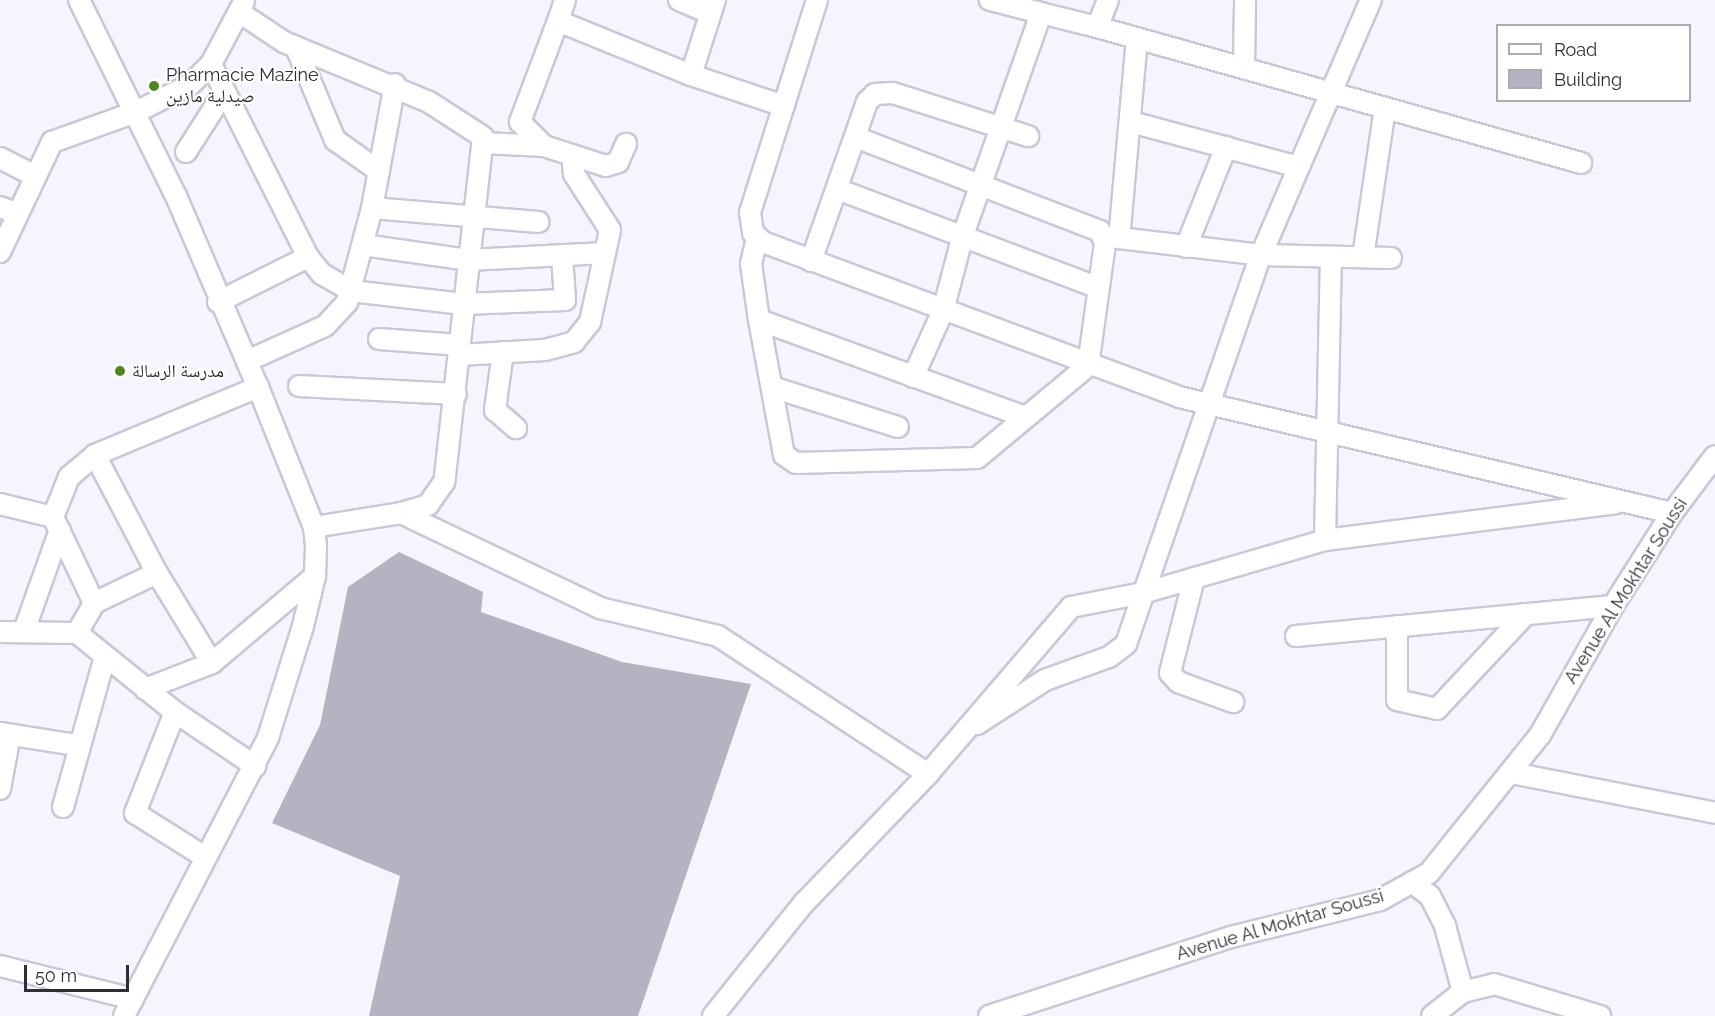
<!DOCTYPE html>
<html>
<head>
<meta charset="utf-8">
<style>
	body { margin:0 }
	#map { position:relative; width:1715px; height:1016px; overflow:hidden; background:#f6f4fd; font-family:Raleway,"Noto Naskh Arabic",sans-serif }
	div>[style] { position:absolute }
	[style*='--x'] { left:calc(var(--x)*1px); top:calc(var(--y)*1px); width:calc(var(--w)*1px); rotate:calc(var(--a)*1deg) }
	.building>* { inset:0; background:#b5b2c1 }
	.roads { filter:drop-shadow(2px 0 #cac8d6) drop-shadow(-2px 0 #cac8d6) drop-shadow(0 2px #cac8d6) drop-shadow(0 -2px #cac8d6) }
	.minor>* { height:20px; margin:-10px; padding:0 10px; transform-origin:10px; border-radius:10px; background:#fff }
	.dots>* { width:16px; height:16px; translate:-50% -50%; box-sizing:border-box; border:3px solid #fff; border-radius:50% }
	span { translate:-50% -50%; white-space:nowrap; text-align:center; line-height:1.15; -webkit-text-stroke:4.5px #fff; paint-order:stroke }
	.poi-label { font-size:18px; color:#2f2e34 }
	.left { translate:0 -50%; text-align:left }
	.street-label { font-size:18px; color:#2f2e34 }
	.legend { position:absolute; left:1496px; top:24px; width:195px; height:78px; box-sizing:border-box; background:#fff; border:2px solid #acabae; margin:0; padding:8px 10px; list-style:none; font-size:18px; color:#2f2e34 }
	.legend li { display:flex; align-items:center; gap:12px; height:30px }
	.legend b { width:30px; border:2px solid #acabae }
	.scale { position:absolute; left:24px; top:965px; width:105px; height:27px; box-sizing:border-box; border:3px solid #2f2e34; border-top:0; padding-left:8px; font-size:18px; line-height:21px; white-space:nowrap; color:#2f2e34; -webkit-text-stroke:4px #fff; paint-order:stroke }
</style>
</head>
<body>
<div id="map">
	<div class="building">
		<i style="clip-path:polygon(399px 552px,483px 592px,481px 612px,622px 662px,751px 684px,638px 1016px,369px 1016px,400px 876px,272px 823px,320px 725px,348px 587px)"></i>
	</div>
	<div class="roads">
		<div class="minor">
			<i style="--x:79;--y:0;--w:219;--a:63.7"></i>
			<i style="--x:176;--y:196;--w:208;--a:66.8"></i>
			<i style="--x:258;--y:387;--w:151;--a:68.2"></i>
			<i style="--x:314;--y:527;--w:19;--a:84"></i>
			<i style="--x:316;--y:546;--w:30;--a:92"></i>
			<i style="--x:315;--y:576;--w:51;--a:103.5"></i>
			<i style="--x:303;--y:626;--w:117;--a:107.4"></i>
			<i style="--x:268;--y:738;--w:313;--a:117.4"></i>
			<i style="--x:565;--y:0;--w:22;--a:108"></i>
			<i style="--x:558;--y:21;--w:144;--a:22.1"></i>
			<i style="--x:691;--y:75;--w:98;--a:18.4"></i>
			<i style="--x:679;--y:0;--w:34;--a:23"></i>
			<i style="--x:817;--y:0;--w:223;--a:107.5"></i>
			<i style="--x:750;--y:213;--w:20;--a:81"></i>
			<i style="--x:753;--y:233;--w:13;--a:42"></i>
			<i style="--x:763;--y:242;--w:444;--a:20.4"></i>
			<i style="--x:1179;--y:397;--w:506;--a:13.24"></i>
			<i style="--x:1108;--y:0;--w:29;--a:112"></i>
			<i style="--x:1097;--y:27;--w:503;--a:15.69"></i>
			<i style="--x:239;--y:12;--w:54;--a:33.7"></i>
			<i style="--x:284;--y:42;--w:157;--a:22.5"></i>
			<i style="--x:429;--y:102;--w:64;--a:32.9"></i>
			<i style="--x:483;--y:137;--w:347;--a:96.4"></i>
			<i style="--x:444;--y:482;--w:28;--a:125"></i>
			<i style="--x:428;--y:505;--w:28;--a:163"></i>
			<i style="--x:1041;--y:13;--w:58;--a:14"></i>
			<i style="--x:1137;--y:38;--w:201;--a:95.1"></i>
			<i style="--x:1119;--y:238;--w:143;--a:6.8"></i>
			<i style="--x:1261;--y:255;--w:130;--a:1.3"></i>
			<i style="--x:296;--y:47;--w:101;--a:67.2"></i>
			<i style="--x:335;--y:140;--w:54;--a:35.2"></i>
			<i style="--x:211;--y:64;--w:216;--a:63.3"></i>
			<i style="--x:308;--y:257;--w:22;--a:51"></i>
			<i style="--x:322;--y:274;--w:34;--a:30"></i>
			<i style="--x:351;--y:291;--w:113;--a:6.6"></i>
			<i style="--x:463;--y:304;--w:102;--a:-2.2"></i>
			<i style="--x:565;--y:300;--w:45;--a:-93.8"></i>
			<i style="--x:1244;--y:67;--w:67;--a:-89.1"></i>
			<i style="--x:691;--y:75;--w:79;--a:-72.3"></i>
			<i style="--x:1131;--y:122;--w:174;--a:15"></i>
			<i style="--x:483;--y:143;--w:61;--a:2.8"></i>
			<i style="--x:544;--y:146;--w:65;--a:17.9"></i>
			<i style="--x:606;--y:166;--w:13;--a:-18"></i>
			<i style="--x:618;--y:162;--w:20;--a:-66"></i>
			<i style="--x:544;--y:146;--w:34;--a:-135"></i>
			<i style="--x:520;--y:122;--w:108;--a:-69.4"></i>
			<i style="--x:186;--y:152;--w:69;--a:-57.5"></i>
			<i style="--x:0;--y:158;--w:38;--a:27"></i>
			<i style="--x:837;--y:189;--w:280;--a:20.7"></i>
			<i style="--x:0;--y:207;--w:19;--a:21"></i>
			<i style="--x:372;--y:208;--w:167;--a:4.8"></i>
			<i style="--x:757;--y:238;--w:27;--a:103"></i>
			<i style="--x:751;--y:264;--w:57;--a:81.9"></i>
			<i style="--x:759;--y:320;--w:137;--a:79.5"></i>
			<i style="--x:784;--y:455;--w:14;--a:34"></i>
			<i style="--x:796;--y:463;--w:181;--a:-1.6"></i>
			<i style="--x:977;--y:458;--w:144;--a:-39.7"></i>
			<i style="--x:1088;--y:366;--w:124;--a:-82.1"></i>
			<i style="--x:1105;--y:243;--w:13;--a:-113"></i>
			<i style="--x:1100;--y:231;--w:262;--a:-159"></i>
			<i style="--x:363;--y:245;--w:106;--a:8.1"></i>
			<i style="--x:468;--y:260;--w:137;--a:-2.9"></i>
			<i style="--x:1186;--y:247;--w:108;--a:-68.2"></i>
			<i style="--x:0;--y:252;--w:122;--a:-64.7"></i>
			<i style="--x:52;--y:142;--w:89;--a:-19.7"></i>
			<i style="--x:136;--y:112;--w:60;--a:-26.6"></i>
			<i style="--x:190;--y:85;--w:30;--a:-45"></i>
			<i style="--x:211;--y:64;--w:70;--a:-62"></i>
			<i style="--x:1363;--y:257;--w:151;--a:-81.6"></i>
			<i style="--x:811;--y:261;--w:169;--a:-70.6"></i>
			<i style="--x:867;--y:102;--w:11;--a:-45"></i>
			<i style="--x:875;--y:94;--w:18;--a:-3"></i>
			<i style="--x:893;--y:93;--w:142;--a:17.7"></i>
			<i style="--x:218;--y:302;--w:101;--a:-26.6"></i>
			<i style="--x:759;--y:320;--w:283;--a:20"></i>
			<i style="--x:379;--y:339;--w:81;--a:4.2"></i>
			<i style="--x:503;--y:352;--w:59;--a:97.9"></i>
			<i style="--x:495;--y:410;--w:28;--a:41"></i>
			<i style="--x:459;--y:355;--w:86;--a:-3.3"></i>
			<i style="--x:545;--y:350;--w:30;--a:-15"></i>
			<i style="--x:574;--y:342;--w:26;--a:-51"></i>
			<i style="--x:590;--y:322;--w:94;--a:-77.7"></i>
			<i style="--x:610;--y:230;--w:67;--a:-122.7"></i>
			<i style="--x:574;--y:174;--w:19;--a:-96"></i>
			<i style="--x:247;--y:361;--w:85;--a:-24.2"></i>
			<i style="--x:325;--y:326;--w:33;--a:-47"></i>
			<i style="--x:347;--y:302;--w:97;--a:-75.1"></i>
			<i style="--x:372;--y:208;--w:126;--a:-79.5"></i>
			<i style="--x:913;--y:377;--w:72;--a:-65.6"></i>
			<i style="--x:943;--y:311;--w:79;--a:-75.3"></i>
			<i style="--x:963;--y:235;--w:235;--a:-70.6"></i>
			<i style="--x:1041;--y:13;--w:53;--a:-165.7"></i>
			<i style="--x:299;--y:386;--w:157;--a:2.9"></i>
			<i style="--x:772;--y:387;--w:132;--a:17.6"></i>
			<i style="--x:95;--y:455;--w:133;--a:62.3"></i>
			<i style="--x:157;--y:573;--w:105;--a:58.6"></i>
			<i style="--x:0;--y:504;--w:55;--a:13.8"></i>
			<i style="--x:314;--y:527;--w:88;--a:-9.1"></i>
			<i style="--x:401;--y:513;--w:221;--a:25.5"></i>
			<i style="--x:600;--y:608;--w:121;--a:13.3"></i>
			<i style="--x:718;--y:636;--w:251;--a:33.3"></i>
			<i style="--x:1325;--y:540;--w:283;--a:-88.8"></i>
			<i style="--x:1194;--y:578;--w:98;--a:104.2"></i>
			<i style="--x:1170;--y:673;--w:12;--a:48"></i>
			<i style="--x:1178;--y:682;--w:59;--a:20"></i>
			<i style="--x:94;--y:603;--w:70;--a:-25.5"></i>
			<i style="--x:1397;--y:626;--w:74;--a:90"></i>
			<i style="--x:1397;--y:700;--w:41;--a:12.7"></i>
			<i style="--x:1437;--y:709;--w:130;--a:-46.9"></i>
			<i style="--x:24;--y:631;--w:107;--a:-70.4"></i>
			<i style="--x:0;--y:632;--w:77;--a:0.7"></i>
			<i style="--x:77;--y:633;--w:126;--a:38.9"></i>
			<i style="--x:175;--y:712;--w:97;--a:34"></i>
			<i style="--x:77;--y:633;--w:34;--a:-60"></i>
			<i style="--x:94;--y:603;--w:95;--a:-115.5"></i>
			<i style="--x:53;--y:517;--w:43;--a:-68.2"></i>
			<i style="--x:69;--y:477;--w:34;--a:-40"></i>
			<i style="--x:95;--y:455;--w:177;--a:-22.6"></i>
			<i style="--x:1296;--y:636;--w:318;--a:-5.4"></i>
			<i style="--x:145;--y:689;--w:72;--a:-21.2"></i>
			<i style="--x:212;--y:663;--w:135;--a:-40.2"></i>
			<i style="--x:175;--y:712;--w:109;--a:111.6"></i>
			<i style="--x:135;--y:813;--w:83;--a:32.2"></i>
			<i style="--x:977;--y:724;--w:81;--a:-32.9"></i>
			<i style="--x:1045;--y:680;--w:68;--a:-19.8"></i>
			<i style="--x:1109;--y:657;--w:21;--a:-37"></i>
			<i style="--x:1126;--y:644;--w:412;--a:-70.9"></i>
			<i style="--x:1261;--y:255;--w:278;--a:-66.7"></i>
			<i style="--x:0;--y:733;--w:78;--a:8.9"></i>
			<i style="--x:1512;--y:773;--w:207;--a:11.1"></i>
			<i style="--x:0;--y:789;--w:55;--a:-79.5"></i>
			<i style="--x:63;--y:807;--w:156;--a:-74.4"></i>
			<i style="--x:1412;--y:882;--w:23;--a:38"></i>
			<i style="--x:1430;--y:896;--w:34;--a:63"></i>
			<i style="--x:1445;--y:926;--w:68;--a:74.7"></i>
			<i style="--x:0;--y:966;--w:137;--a:13.9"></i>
			<i style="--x:713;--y:1016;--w:145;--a:-51.2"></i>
			<i style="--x:804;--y:903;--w:179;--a:-46.1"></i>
			<i style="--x:928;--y:774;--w:220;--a:-49.4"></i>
			<i style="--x:1071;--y:607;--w:73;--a:-11"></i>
			<i style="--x:1143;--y:593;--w:190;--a:-16.2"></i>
			<i style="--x:1325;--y:540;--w:293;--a:-7.2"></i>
			<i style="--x:989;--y:1016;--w:255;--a:-18.1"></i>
			<i style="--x:1231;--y:937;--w:154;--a:-13.9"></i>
			<i style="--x:1380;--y:900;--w:56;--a:-28.9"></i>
			<i style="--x:1429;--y:873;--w:177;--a:-51.2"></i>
			<i style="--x:1540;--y:735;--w:148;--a:-60.5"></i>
			<i style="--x:1613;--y:606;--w:110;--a:-57.6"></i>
			<i style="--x:1672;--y:513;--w:71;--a:-53"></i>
			<i style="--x:1432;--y:1016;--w:39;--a:-38"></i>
			<i style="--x:1463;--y:992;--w:32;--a:-14"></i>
			<i style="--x:1494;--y:984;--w:111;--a:16.8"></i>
		</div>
	</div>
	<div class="dots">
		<i style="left:154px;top:86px;background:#508720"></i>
		<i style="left:120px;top:371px;background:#508720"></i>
	</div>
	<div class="poi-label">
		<span class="left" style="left:166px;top:86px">Pharmacie Mazine<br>صيدلية مازين</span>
		<span class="left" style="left:132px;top:371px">مدرسة الرسالة</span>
	</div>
	<div class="street-label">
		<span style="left:1626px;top:591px;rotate:-58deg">Avenue Al Mokhtar Soussi</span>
		<span style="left:1280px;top:925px;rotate:-16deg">Avenue Al Mokhtar Soussi</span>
	</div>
	<ul class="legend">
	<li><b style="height:8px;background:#fff"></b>Road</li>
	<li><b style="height:16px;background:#b5b2c1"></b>Building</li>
	</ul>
	<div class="scale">50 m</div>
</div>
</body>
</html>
